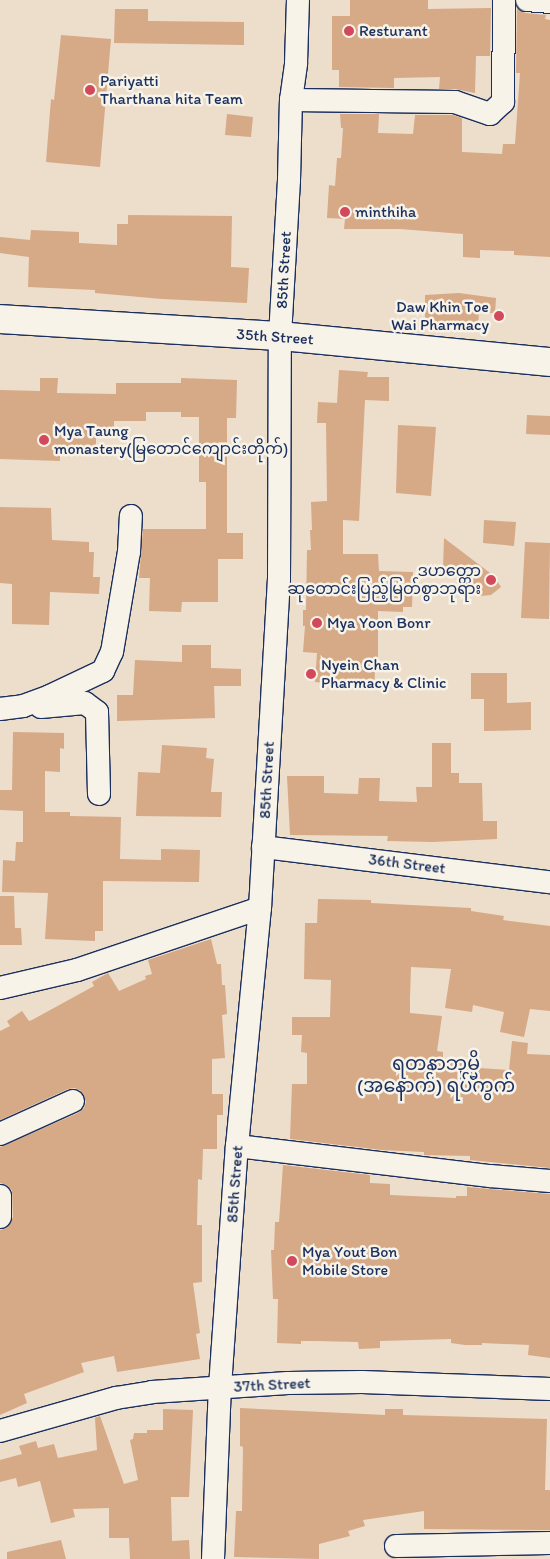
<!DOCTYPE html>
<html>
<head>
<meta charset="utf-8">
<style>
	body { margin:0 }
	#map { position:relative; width:550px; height:1559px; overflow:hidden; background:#edddcb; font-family:Itim,"Noto Sans Myanmar",sans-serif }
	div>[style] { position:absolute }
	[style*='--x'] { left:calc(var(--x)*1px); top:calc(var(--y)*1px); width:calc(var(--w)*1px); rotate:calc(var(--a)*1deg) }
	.building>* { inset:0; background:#d6a987 }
	.roads { filter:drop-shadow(1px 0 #1b2f5e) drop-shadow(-1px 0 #1b2f5e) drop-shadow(0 1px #1b2f5e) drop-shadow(0 -1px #1b2f5e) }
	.street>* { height:22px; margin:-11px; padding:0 11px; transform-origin:11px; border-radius:11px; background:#f7f3e8 }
	.secondary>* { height:28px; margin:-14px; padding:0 14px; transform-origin:14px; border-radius:14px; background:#f7f3e8 }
	.dots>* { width:14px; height:14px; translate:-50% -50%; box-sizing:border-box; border:2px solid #f7f3e8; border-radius:50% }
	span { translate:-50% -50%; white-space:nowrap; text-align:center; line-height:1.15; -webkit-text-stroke:5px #f7f3e8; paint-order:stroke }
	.poi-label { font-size:16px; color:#1b2f5e }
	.left { translate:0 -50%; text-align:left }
	.right { translate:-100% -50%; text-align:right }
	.street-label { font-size:16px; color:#1b2f5e }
	.quarter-label { font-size:19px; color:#1b2f5e }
</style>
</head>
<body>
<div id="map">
	<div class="building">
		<i style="clip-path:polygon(350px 0,428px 0,428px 9px,491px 8px,490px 56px,476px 56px,475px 93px,455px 89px,439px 89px,440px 77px,394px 78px,394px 88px,339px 87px,339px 70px,332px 70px,332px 16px,350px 16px)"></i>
		<i style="clip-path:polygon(517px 8px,525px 13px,546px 15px,545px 19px,550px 20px,550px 257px,514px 255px,514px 251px,480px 250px,480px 258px,463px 257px,463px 234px,400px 229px,344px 229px,345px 219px,327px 218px,329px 185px,335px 186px,337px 158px,341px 158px,343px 128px,341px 128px,340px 114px,379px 114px,378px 133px,413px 134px,415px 115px,453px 115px,462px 118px,462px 152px,502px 154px,503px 144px,515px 144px,520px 73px,516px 73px)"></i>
		<i style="clip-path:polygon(115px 9px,148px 9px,148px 21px,244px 22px,244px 45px,114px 43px)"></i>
		<i style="clip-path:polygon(61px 35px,111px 39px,100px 167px,46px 162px,51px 99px,54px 100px)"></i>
		<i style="clip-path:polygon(227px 114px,253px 117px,251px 137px,225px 135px)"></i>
		<i style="clip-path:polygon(128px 215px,232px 216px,231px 267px,249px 268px,247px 303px,162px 299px,95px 293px,95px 290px,28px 287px,29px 257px,0 253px,0 237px,30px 240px,31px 230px,79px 232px,79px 243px,117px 245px,117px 224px,128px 224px)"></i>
		<i style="clip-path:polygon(459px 293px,496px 298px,495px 313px,479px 313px,478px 325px,425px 322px,425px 295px)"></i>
		<i style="clip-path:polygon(339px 370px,368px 372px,367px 377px,389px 377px,389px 401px,365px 400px,359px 521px,343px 520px,343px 554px,378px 554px,379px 571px,413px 572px,412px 607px,403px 607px,403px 612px,378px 611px,378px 658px,376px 658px,374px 687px,315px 682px,317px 653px,303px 652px,305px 626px,303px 626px,303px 610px,306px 610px,307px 550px,311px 550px,310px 530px,312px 530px,311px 502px,327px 501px,326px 423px,317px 423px,318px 402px,337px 403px)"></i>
		<i style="clip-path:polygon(40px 378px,58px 378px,57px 393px,116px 394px,116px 383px,181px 383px,181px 378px,237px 380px,236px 418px,227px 418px,227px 533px,243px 533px,243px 559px,218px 559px,218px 602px,182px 602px,181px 612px,149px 611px,150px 578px,139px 578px,143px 529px,206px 529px,206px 482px,199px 482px,199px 417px,181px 417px,181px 412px,146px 412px,146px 421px,114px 421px,114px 431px,96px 431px,96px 452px,60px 451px,60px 461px,0 459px,0 390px,40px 391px)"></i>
		<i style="clip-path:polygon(527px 415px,550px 416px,550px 435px,526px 434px)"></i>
		<i style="clip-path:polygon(398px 425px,436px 427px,431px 496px,396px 493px)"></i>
		<i style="clip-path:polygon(0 507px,51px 508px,52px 540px,89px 542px,89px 552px,94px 552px,93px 577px,100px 577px,99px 594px,50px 592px,49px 625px,12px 624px,12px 584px,0 583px)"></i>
		<i style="clip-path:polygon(484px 520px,516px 522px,514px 546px,483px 543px)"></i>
		<i style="clip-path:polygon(444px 538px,494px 576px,501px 587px,491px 595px,480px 596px,473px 588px,473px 569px,443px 568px)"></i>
		<i style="clip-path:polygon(525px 542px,550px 543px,549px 619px,521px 618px)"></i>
		<i style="clip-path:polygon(182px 645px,211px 645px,211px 668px,241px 669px,241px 686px,214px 686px,215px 718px,117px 721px,117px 695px,133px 695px,135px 660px,182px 662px)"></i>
		<i style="clip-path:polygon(471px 673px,507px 673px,507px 703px,531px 702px,531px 730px,484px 731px,484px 699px,471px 699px)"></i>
		<i style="clip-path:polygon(13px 732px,64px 733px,64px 749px,60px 748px,60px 772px,45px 771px,45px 812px,70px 812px,70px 816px,121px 817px,120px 859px,161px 860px,161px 849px,200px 850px,199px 882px,103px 881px,103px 931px,95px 931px,95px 941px,45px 939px,48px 893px,2px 892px,3px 860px,15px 861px,16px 842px,23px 842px,23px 811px,0 810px,0 790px,12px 790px)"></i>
		<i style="clip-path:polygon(432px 743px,451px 743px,451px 773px,459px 773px,459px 783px,482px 783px,483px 821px,497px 821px,497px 839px,433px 842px,387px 841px,388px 836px,290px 835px,287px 776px,324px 776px,324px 793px,358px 794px,359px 778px,380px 778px,379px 801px,417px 802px,416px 787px,432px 787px)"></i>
		<i style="clip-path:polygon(162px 745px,207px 748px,206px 758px,214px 759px,211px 792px,222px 792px,221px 817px,136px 816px,138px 772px,160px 773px)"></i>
		<i style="clip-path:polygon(0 896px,14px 896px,15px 928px,21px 928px,22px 945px,0 945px)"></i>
		<i style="clip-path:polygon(318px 899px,371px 900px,371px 903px,471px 908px,471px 911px,504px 916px,503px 920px,550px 926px,550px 1011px,530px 1009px,524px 1037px,500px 1032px,504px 1012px,473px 1005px,472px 1012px,445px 1008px,451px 969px,411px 967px,410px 998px,410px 1013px,442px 1016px,437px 1051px,443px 1052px,443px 1062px,479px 1063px,479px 1068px,509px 1070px,512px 1041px,528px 1043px,527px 1054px,550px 1055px,550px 1168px,470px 1160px,470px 1156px,424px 1155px,424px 1152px,382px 1150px,290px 1139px,292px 1084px,307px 1084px,307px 1053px,301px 1052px,302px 1035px,292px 1035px,292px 1017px,330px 1017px,331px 980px,304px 979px,305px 923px,317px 923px)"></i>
		<i style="clip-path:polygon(211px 939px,217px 964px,221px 964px,222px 985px,225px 985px,227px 1014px,222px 1015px,225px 1058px,212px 1059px,212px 1094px,223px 1094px,223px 1115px,217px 1115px,217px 1149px,203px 1149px,202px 1180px,198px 1179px,197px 1225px,202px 1225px,202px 1282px,193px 1283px,200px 1333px,196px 1334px,200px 1359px,117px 1372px,114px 1356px,81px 1363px,84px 1372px,24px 1394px,27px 1403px,0 1415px,0 1230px,7px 1228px,13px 1217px,12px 1190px,7px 1185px,0 1183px,0 1147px,78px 1113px,84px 1108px,86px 1102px,81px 1091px,75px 1088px,68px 1089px,0 1120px,0 1031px,10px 1026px,7px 1021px,22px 1011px,29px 1021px,32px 1020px,94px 986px,92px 982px,108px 973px,119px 991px,146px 979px,145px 976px,152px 974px,148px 960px)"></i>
		<i style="clip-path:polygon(283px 1165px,370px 1175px,370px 1183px,390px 1184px,390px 1195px,456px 1198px,456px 1196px,467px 1196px,467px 1187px,550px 1194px,550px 1358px,528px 1355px,529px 1345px,482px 1343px,482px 1345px,465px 1345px,451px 1343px,451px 1339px,380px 1341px,380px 1348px,359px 1349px,358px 1342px,315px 1341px,301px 1341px,301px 1344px,277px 1343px,278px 1299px,273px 1299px,271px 1250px,274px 1250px,275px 1222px,279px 1222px)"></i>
		<i style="clip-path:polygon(240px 1408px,385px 1415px,385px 1409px,403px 1409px,403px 1415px,547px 1419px,545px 1490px,550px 1490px,550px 1530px,424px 1529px,424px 1511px,363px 1520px,365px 1526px,348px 1531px,350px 1536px,319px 1544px,319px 1559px,234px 1557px,236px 1511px,242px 1511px,243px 1447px,240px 1446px)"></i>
		<i style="clip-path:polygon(163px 1409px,193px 1410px,189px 1497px,171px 1497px,172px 1541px,189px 1540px,190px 1559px,130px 1559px,129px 1538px,109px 1538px,109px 1508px,73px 1509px,75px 1517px,51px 1523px,40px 1481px,18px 1487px,16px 1478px,0 1482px,0 1460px,22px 1454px,19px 1446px,36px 1441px,38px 1448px,54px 1444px,58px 1458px,97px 1450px,95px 1418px,100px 1416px,124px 1484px,138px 1480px,130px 1440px,133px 1439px,134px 1433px,147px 1433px,147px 1430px,163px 1430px)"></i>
		<i style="clip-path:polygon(61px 1540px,66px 1559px,7px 1559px,7px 1552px)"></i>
	</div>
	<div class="roads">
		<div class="street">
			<i style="--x:527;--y:0;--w:23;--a:5"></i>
			<i style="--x:291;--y:100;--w:164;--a:0.7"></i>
			<i style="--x:455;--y:102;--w:37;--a:19"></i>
			<i style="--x:490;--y:114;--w:18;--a:-43"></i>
			<i style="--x:503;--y:102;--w:102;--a:-89.4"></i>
			<i style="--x:41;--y:707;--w:44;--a:-5.2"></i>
			<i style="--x:85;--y:703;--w:15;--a:37"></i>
			<i style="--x:97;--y:712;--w:82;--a:88.6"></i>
			<i style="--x:0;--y:709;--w:23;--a:-7"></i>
			<i style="--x:23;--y:706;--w:29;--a:-20"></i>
			<i style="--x:50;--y:696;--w:59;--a:-25.3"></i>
			<i style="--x:103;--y:671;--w:21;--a:-65"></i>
			<i style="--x:112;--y:652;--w:101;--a:-80.4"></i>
			<i style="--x:129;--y:552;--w:36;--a:-87"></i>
			<i style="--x:263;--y:847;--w:289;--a:7"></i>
			<i style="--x:0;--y:988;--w:79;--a:-13.2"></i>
			<i style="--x:77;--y:970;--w:193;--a:-18.7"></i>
			<i style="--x:0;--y:1134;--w:80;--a:-24.3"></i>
			<i style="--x:237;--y:1146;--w:255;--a:6.8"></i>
			<i style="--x:490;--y:1176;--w:60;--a:4.8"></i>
			<i style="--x:0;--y:1196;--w:21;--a:90"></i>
			<i style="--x:0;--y:1431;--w:121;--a:-15.9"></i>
			<i style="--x:116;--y:1398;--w:36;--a:-9"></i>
			<i style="--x:152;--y:1392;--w:136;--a:-3.8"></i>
			<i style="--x:288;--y:1383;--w:74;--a:-0.8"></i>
			<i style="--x:362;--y:1382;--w:188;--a:2.1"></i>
			<i style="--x:396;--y:1546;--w:154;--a:-1.1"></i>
			<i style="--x:213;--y:1559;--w:172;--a:-87.7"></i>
			<i style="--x:220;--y:1387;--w:242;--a:-86"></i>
			<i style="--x:237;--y:1146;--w:239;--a:-84.5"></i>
			<i style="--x:260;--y:908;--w:329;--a:-86.7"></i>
			<i style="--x:279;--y:580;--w:244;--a:-89.8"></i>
			<i style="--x:280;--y:336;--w:156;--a:-86.7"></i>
			<i style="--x:289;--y:180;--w:80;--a:-88.6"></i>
			<i style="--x:291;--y:100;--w:37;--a:-82"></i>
			<i style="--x:296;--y:63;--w:63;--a:-88.2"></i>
		</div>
		<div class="secondary">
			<i style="--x:0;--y:319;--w:281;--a:3.5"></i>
			<i style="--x:280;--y:336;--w:271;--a:5.5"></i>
		</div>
	</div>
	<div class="dots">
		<i style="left:349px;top:31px;background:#d1495b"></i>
		<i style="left:90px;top:90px;background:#d1495b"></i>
		<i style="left:345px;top:212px;background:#d1495b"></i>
		<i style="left:499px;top:316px;background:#d1495b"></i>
		<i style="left:44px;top:440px;background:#d1495b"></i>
		<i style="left:491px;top:580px;background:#d1495b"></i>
		<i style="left:317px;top:623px;background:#d1495b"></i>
		<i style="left:311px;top:674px;background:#d1495b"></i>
		<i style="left:292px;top:1261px;background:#d1495b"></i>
	</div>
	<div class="poi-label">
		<span class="left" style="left:359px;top:31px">Resturant</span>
		<span class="left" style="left:100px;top:90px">Pariyatti<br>Tharthana hita Team</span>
		<span class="left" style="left:355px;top:212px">minthiha</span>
		<span class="right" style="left:489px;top:316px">Daw Khin Toe<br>Wai Pharmacy</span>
		<span class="left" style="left:54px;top:440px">Mya Taung<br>monastery(မြတောင်ကျောင်းတိုက်)</span>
		<span class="right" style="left:481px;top:580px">ဒဟတ္တော<br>ဆုတောင်းပြည့်မြတ်စွာဘုရား</span>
		<span class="left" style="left:327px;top:623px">Mya Yoon Bonr</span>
		<span class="left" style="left:321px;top:674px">Nyein Chan<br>Pharmacy &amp; Clinic</span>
		<span class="left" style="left:302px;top:1261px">Mya Yout Bon<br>Mobile Store</span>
	</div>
	<div class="street-label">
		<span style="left:284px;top:270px;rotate:-87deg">85th Street</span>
		<span style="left:275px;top:337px;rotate:4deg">35th Street</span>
		<span style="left:267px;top:780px;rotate:-87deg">85th Street</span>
		<span style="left:407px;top:864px;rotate:7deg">36th Street</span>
		<span style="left:235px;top:1184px;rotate:-86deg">85th Street</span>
		<span style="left:272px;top:1385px;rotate:-3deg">37th Street</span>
	</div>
	<div class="quarter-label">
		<span style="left:436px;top:1075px">ရတနာဘုမ္မိ<br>(အနောက်) ရပ်ကွက်</span>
	</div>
</div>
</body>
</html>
